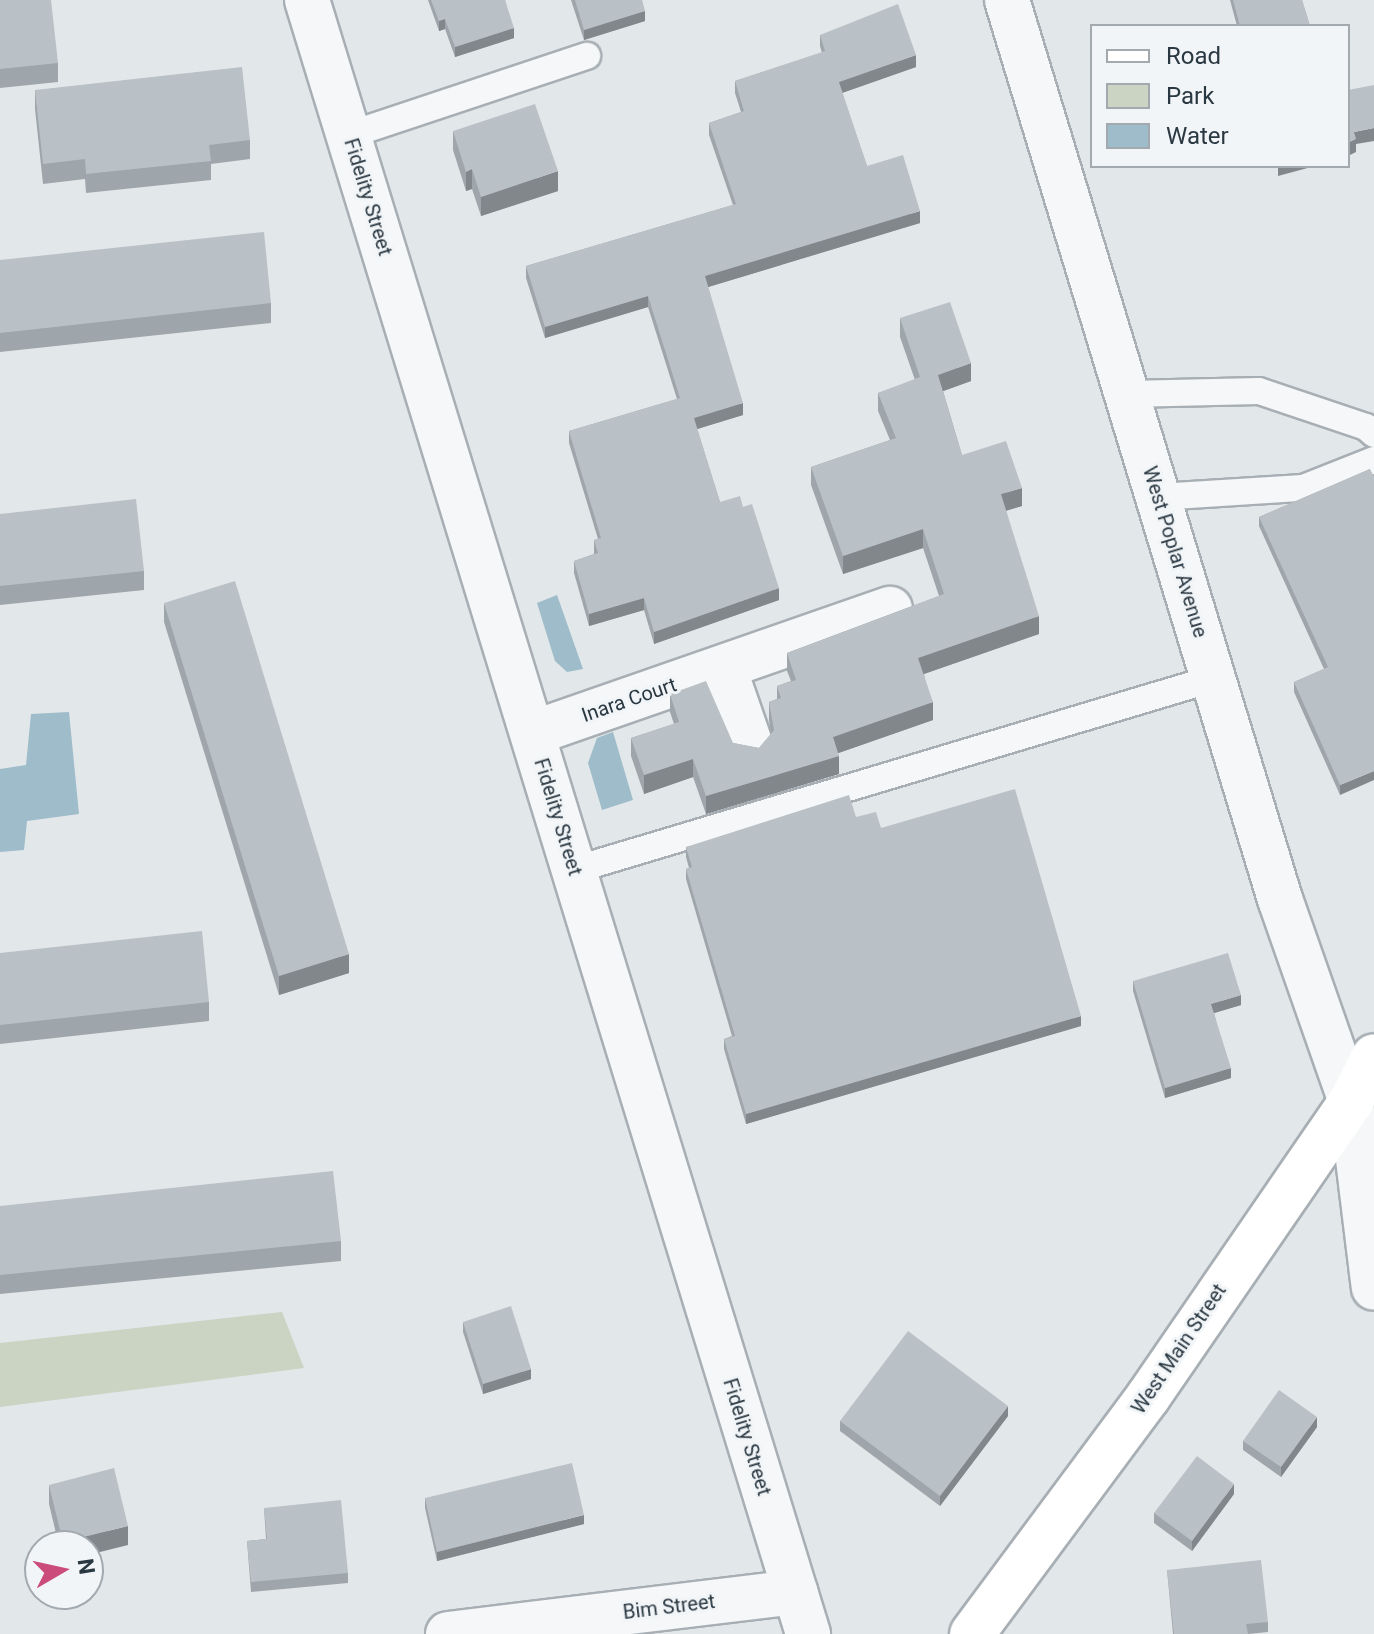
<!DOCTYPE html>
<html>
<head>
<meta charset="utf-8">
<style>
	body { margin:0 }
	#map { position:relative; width:1374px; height:1634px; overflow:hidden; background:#e2e7ea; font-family:Roboto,sans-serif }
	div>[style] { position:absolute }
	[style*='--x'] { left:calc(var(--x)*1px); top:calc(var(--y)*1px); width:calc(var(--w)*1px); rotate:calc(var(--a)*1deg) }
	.green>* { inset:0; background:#cbd4c3 }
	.water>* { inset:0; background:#9ebcc9 }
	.roads { filter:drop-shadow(2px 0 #a7afb4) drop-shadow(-2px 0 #a7afb4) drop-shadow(0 2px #a7afb4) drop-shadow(0 -2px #a7afb4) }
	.lane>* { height:26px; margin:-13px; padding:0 13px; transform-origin:13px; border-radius:13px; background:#f5f7f8 }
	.street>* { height:44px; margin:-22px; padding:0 22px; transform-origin:22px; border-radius:22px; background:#f5f7f8 }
	.secondary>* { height:44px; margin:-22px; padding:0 22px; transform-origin:22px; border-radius:22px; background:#fff }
	.wall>* { inset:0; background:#9fa6ab }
	.shaded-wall>* { inset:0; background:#82878b }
	.building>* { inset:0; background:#b9c1c7 }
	span { translate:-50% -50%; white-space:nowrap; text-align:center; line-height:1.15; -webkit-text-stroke:6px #f2f5f7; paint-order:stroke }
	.street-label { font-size:20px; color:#2a3842 }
	.legend { position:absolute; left:1090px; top:24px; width:260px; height:144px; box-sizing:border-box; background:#f2f5f7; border:2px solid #a2a9af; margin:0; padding:10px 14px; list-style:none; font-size:24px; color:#2a3842 }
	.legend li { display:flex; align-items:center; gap:16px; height:40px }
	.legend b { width:40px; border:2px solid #a2a9af }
	.north { position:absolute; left:24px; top:1530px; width:80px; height:80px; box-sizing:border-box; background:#f2f5f7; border:2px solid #a2a9af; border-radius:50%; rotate:81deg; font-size:22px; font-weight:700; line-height:32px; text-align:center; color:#2a3842 }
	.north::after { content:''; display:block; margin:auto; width:28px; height:36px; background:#cb4b7a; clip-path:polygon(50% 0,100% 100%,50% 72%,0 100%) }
</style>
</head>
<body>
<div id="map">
	<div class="green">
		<i style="clip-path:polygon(282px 1312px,304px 1368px,0 1407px,0 1343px)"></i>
	</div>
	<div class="water">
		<i style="clip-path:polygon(557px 595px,583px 669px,567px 672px,555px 661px,537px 603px)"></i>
		<i style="clip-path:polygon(69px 712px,79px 814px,27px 821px,24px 850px,0 852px,0 769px,26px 765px,31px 714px)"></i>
		<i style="clip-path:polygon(613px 732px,633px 800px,602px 810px,588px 763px,597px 738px)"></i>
	</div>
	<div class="roads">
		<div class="lane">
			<i style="--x:349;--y:135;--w:251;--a:-18.4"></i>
			<i style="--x:1127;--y:394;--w:132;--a:-1.3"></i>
			<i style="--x:1259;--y:391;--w:113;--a:18.6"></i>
			<i style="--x:1366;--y:427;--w:11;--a:41"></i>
			<i style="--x:1158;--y:497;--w:145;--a:-3.6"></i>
			<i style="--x:1303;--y:488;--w:76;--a:-21.5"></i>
			<i style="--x:574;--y:870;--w:666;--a:-16.67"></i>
		</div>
		<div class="street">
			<i style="--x:307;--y:0;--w:1709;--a:72.95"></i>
			<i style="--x:1007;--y:0;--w:940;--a:73.11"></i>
			<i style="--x:1280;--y:899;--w:215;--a:70.7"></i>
			<i style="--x:1351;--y:1102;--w:187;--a:83"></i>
			<i style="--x:724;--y:668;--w:79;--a:70.9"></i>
			<i style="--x:533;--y:733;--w:378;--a:-19.2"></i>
			<i style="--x:448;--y:1634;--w:350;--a:-6.9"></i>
		</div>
		<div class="secondary">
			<i style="--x:972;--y:1634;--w:295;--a:-53.4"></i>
			<i style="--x:1148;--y:1397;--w:358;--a:-55.5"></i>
			<i style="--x:1351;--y:1102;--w:51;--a:-63.4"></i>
		</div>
	</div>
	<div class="wall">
		<i style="clip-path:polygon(0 0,58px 63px,58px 82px,0 88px)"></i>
		<i style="clip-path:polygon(428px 0,505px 0,514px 38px,455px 57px,445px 29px,439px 31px)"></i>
		<i style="clip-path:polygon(571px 0,642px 0,645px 21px,584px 40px)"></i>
		<i style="clip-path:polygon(1230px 0,1302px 0,1310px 26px,1237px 26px)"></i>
		<i style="clip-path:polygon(820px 35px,916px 67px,842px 93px,867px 166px,920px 223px,708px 287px,743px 415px,697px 429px,720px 502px,743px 507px,779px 600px,654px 644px,644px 610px,589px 626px,574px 573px,574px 561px,594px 554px,594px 540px,598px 539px,569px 443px,569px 431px,677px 399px,648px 307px,545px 338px,526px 278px,526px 266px,733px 205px,709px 135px,709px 123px,741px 112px,735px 93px,735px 81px,822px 53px,820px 46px)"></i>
		<i style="clip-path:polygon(35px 90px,250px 140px,250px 159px,211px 164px,211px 180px,86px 193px,85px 179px,43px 184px,35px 109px)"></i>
		<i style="clip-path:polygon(453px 131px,558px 191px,481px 216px,472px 189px,466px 191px,453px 150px)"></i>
		<i style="clip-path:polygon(0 260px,271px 303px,271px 323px,0 352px)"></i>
		<i style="clip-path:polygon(900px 318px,971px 381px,943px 391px,962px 455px,1022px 506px,1006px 511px,1039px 634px,924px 674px,933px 720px,838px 753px,839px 774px,706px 814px,693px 777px,644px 794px,631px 756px,631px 738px,674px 724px,670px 712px,670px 694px,733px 743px,759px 748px,771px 734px,769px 720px,769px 702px,777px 699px,777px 686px,791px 681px,787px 671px,787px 653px,939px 596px,923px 548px,843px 574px,811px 485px,811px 467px,890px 440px,878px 411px,878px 393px,915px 380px,900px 337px)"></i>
		<i style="clip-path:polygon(1370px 469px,1340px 795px,1294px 692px,1294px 682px,1324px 669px,1259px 526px,1259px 517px)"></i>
		<i style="clip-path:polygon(0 514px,144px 571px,144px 590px,0 605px)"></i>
		<i style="clip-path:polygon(164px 603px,349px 973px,279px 995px,164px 622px)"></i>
		<i style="clip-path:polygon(856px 817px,881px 828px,1081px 1026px,746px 1124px,724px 1049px,724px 1039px,732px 1036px,686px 879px,686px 869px,689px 868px,686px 857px,686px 847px)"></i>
		<i style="clip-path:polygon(0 953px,209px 1002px,209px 1021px,0 1044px)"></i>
		<i style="clip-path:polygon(1133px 981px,1241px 1005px,1214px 1013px,1231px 1078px,1165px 1098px,1133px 991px)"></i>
		<i style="clip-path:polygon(0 1206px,341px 1241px,341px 1261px,0 1294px)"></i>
		<i style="clip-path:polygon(463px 1322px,531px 1379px,483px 1394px,463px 1332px)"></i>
		<i style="clip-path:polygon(1008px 1416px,940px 1506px,840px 1431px,840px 1421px)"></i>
		<i style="clip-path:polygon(1317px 1427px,1281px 1477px,1243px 1450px,1243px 1441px)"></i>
		<i style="clip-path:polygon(49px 1485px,128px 1545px,59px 1546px,49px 1504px)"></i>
		<i style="clip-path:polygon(1234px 1494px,1192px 1551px,1154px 1523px,1154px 1513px)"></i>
		<i style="clip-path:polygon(425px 1498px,584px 1524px,437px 1561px,425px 1508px)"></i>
		<i style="clip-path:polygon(264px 1508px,348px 1573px,348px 1583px,251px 1592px,247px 1541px,266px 1539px)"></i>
		<i style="clip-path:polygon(1167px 1570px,1268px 1622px,1268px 1632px,1249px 1634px,1173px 1634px)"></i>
	</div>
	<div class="shaded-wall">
		<i style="clip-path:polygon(645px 11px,645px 21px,584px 40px,584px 30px)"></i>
		<i style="clip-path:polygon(445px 19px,445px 29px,439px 31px,439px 21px)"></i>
		<i style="clip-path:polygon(514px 28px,514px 38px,455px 57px,455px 47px)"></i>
		<i style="clip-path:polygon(916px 55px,916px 67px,839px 94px,839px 82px)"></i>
		<i style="clip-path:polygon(1374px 128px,1374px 141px,1356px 144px,1356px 152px,1348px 156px,1348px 143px,1354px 132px)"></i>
		<i style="clip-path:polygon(1278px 166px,1315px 166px,1278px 176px)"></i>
		<i style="clip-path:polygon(472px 169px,472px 189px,466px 191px,466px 172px)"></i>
		<i style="clip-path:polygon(558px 171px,558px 191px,481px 216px,481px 197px)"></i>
		<i style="clip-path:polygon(920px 211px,920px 223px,705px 288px,705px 276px)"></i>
		<i style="clip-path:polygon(648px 296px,648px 307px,545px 338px,545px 327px)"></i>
		<i style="clip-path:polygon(971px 363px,971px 381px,938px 393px,938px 375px)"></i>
		<i style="clip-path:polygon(743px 403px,743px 415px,694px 430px,694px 418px)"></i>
		<i style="clip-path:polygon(1022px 488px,1022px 506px,1001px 512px,1001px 494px)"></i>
		<i style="clip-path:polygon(923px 529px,923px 548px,843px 574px,843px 556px)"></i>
		<i style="clip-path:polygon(779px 588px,779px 600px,654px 644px,654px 632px)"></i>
		<i style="clip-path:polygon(644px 598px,644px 610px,589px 626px,589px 614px)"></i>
		<i style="clip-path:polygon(1039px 616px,1039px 634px,918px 676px,918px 658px)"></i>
		<i style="clip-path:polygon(933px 702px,933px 720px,833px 755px,833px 737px)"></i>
		<i style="clip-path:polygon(839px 756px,839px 774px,706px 814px,706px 796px)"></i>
		<i style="clip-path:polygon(693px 759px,693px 777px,644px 794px,644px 775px)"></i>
		<i style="clip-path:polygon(1374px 771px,1374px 780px,1340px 795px,1340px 785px)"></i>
		<i style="clip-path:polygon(349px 954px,349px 973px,279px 995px,279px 976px)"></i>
		<i style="clip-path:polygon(1241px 995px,1241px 1005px,1211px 1014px,1211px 1004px)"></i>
		<i style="clip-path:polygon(1081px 1016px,1081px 1026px,746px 1124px,746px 1114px)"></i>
		<i style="clip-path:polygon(1231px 1068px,1231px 1078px,1165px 1098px,1165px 1088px)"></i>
		<i style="clip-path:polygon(531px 1369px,531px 1379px,483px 1394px,483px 1384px)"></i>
		<i style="clip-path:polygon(1008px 1406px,1008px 1416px,940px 1506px,940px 1496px)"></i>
		<i style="clip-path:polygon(1317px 1417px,1317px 1427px,1281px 1477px,1281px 1467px)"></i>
		<i style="clip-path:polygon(1234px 1484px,1234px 1494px,1192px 1551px,1192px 1541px)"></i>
		<i style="clip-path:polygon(584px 1515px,584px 1524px,437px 1561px,437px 1552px)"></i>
		<i style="clip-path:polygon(128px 1526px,128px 1545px,88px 1555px,88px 1546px,63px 1546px,63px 1542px)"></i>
	</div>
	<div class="building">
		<i style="clip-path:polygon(0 0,51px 0,58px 63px,0 69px)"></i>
		<i style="clip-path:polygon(431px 0,505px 0,514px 28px,455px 47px,445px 19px,439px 21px)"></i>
		<i style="clip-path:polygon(575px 0,642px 0,645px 11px,584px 30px)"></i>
		<i style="clip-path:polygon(1233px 0,1302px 0,1310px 26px,1240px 26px)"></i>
		<i style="clip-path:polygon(898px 4px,916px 55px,839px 82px,867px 166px,903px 155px,920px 211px,705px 276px,743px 403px,694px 418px,720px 502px,740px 496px,743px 507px,752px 504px,779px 588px,654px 632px,644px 598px,589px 614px,574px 561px,598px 553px,594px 540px,601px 538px,569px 431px,680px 398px,648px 296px,545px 327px,526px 266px,736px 204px,709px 123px,744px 111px,735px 81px,825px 51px,820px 35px)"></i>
		<i style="clip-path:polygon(242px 67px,250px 140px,209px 145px,211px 161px,86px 174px,85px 159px,43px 164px,35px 90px)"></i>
		<i style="clip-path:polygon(1374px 85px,1374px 128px,1354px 132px,1356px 139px,1348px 143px,1348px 90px)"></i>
		<i style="clip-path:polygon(535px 104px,558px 171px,481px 197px,472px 169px,466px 172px,453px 131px)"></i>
		<i style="clip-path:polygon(264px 232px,271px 303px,0 333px,0 260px)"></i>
		<i style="clip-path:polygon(950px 302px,971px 363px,938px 375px,962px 455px,1006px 441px,1022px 488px,1001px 494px,1039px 616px,918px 658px,933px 702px,833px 737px,839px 756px,706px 796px,693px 759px,644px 775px,631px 738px,679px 722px,670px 694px,706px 681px,733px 743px,759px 748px,774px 730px,769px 702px,781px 698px,777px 686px,796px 680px,787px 653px,944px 594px,923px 529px,843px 556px,811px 467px,896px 438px,878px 393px,920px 377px,900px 318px)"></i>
		<i style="clip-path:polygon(1370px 469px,1374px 477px,1374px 771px,1340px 785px,1294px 682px,1328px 667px,1259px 517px)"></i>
		<i style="clip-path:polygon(136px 499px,144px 571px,0 586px,0 514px)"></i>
		<i style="clip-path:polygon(235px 581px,349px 954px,279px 976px,164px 603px)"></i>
		<i style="clip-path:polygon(1015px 789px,1081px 1016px,746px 1114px,724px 1039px,735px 1036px,686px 869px,692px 867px,686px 847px,849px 795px,856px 817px,876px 812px,881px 828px)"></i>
		<i style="clip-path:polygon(202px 931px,209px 1002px,0 1025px,0 953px)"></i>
		<i style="clip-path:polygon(1228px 953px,1241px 995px,1211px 1004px,1231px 1068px,1165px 1088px,1133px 981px)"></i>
		<i style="clip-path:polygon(333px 1171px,341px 1241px,0 1275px,0 1206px)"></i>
		<i style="clip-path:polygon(511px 1306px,531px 1369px,483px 1384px,463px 1322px)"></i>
		<i style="clip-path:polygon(908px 1331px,1008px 1406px,940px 1496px,840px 1421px)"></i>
		<i style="clip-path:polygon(1279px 1390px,1317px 1417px,1281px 1467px,1243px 1441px)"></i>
		<i style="clip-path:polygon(1197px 1456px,1234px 1484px,1192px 1541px,1154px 1513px)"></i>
		<i style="clip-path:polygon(572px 1463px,584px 1515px,437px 1552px,425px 1498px)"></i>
		<i style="clip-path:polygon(114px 1468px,128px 1526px,63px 1542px,49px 1485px)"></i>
		<i style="clip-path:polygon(341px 1500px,348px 1573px,251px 1582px,247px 1541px,267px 1539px,264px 1508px)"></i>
		<i style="clip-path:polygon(1261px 1560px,1268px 1622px,1246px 1624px,1248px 1634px,1174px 1634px,1167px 1570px)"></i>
	</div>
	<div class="street-label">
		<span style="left:368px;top:197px;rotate:73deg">Fidelity Street</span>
		<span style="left:1175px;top:552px;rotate:73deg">West Poplar Avenue</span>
		<span style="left:629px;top:700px;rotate:-19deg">Inara Court</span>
		<span style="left:558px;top:817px;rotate:73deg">Fidelity Street</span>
		<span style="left:1179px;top:1349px;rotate:-56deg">West Main Street</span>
		<span style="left:747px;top:1437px;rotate:73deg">Fidelity Street</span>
		<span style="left:669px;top:1607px;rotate:-7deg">Bim Street</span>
	</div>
	<ul class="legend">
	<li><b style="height:10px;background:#fff"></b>Road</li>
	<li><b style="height:22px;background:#cbd4c3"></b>Park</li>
	<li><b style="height:22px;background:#9ebcc9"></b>Water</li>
	</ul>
	<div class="north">N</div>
</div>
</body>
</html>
